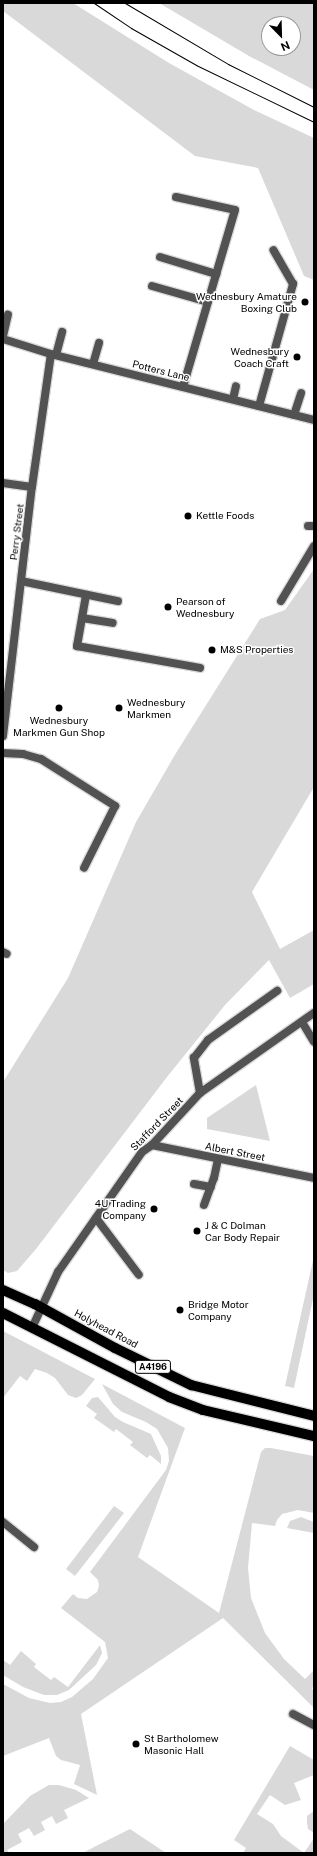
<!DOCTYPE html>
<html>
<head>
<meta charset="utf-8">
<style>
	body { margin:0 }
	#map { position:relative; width:317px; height:1856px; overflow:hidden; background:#fff; font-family:"Public Sans",sans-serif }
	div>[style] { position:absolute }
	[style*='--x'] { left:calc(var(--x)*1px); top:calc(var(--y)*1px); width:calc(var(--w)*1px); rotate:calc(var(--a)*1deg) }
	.green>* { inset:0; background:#d9d9d9 }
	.roads { filter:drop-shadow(1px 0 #dbdbdb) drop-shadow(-1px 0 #dbdbdb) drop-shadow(0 1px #dbdbdb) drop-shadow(0 -1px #dbdbdb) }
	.service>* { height:8px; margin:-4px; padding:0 4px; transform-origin:4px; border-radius:4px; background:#525252 }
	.minor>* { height:8px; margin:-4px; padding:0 4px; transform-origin:4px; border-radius:4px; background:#525252 }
	.primary>* { height:10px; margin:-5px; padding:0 5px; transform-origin:5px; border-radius:5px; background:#000 }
	.tram>* { height:1px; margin:-0.5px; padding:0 0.5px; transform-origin:0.5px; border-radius:0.5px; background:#000 }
	.dots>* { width:11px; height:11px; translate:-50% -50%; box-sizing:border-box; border:2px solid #fff; border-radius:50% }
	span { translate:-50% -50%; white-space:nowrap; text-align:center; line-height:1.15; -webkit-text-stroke:3px #fff; paint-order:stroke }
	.shield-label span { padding:1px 3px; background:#fff; border:1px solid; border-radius:3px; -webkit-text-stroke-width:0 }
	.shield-label { font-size:9px; color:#000; font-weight:700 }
	.poi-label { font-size:10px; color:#000 }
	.right { translate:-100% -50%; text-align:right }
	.left { translate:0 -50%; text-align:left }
	.street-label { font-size:10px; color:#000 }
	.frame { position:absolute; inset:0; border:4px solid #000; pointer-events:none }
	.north { position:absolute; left:261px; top:16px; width:40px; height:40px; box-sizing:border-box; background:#fff; border:1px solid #999; border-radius:50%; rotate:157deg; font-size:11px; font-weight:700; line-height:16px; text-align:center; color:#000 }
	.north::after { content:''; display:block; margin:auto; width:14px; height:18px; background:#000; clip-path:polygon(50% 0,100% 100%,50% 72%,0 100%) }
</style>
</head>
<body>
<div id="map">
	<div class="green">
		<i style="clip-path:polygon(3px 3px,73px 3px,169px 63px,254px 110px,314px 138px,314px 280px,304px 276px,258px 168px,195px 156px,3px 11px)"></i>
		<i style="clip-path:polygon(evenodd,159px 3px,314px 3px,314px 90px,249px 56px,159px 3px,269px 24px,293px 24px,293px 48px,269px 48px,269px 24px)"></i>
		<i style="clip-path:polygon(314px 569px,314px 787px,252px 892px,280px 949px,314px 930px,314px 984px,290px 998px,269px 960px,225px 1005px,167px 1077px,36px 1249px,17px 1271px,8px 1273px,3px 1270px,3px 1082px,68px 978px,136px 822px,176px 753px,260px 619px,285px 610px)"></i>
		<i style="clip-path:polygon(256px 1085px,270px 1141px,207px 1129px,207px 1118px)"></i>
		<i style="clip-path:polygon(314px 1256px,314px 1294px,294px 1388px,285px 1386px)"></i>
		<i style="clip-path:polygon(3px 1331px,95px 1379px,82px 1395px,76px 1398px,68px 1395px,55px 1378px,47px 1373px,35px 1369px,27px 1381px,20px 1376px,3px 1398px)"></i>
		<i style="clip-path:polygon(102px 1384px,185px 1428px,138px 1557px,219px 1613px,261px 1452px,265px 1448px,271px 1448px,314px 1456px,314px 1513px,298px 1510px,282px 1514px,277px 1520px,275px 1526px,252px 1523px,248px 1568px,251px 1598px,265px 1633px,284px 1659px,305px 1679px,314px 1670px,314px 1686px,312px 1688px,314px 1693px,314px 1708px,223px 1618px,81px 1714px,97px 1795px,74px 1784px,80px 1765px,61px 1760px,56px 1756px,49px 1738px,3px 1756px,3px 1684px,29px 1698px,50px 1703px,61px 1702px,72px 1697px,93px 1679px,108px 1658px,105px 1642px,61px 1608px,73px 1594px,78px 1598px,87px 1599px,97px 1592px,99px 1586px,98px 1580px,90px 1572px,166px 1470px,169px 1461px,168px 1448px,157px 1429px,146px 1422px,122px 1412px,113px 1404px)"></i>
		<i style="clip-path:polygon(98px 1397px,115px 1417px,123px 1422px,151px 1434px,161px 1456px,161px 1464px,150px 1455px,147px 1458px,130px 1445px,133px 1442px,116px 1429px,114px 1432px,94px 1418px,97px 1414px,86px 1406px,92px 1398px)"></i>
		<i style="clip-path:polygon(114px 1506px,124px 1513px,75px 1576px,66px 1569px)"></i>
		<i style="clip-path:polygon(301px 1517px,314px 1522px,314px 1533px,287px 1528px,290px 1521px)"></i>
		<i style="clip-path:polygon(100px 1645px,102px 1653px,96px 1665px,69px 1690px,57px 1695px,44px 1695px,23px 1687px,3px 1675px,3px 1660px,10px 1665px,21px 1651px,36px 1664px,34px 1667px,43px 1674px,51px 1680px,54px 1677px,68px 1687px)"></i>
		<i style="clip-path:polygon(290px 1746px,314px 1760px,314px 1775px,294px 1783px,301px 1800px,285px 1805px,270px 1795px,257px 1814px,273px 1824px,281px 1836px,304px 1853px,314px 1838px,314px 1853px,243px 1853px,246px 1848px,234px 1840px)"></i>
		<i style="clip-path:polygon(49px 1785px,59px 1785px,76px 1790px,89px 1798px,64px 1810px,68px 1818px,56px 1824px,52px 1816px,41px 1822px,45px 1830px,34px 1836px,29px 1828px,18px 1834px,22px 1842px,7px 1850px,9px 1853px,3px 1853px,3px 1824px,30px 1796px)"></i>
		<i style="clip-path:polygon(314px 1811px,314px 1833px,308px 1829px,307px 1822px,307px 1816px)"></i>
		<i style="clip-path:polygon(130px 1829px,166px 1853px,83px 1853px,96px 1846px)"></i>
	</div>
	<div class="roads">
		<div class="service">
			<i style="--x:176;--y:197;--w:60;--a:12.4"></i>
			<i style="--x:235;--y:210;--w:184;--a:106.4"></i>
			<i style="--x:160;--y:257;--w:59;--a:16.9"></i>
			<i style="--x:152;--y:286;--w:58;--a:15.9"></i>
			<i style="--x:3;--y:336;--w:22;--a:-77"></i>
			<i style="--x:56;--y:355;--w:24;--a:-75"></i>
			<i style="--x:93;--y:364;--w:22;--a:-74"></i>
			<i style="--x:233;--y:399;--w:13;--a:-77"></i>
			<i style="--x:259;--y:406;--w:127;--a:-74.4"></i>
			<i style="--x:293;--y:284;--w:39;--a:-120"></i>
			<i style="--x:294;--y:415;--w:23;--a:-72"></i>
			<i style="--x:3;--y:483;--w:29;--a:8"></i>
			<i style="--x:308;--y:526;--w:6;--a:0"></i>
			<i style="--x:21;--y:581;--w:99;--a:11.7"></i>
			<i style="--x:86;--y:595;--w:52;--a:100"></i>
			<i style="--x:77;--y:646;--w:125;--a:10.1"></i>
			<i style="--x:281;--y:601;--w:64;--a:-59"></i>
			<i style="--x:82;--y:618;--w:31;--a:9"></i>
			<i style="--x:3;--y:753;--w:20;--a:3"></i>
			<i style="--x:23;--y:754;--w:19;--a:16"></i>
			<i style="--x:41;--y:759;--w:88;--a:32.4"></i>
			<i style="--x:115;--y:806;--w:69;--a:116.6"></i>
			<i style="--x:3;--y:952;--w:4;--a:27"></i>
			<i style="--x:302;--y:1022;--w:23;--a:59"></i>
			<i style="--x:200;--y:1093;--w:36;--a:-100"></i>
			<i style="--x:194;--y:1058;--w:23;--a:-52"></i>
			<i style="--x:208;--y:1040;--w:85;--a:-35.4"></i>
			<i style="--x:194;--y:1184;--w:17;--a:10"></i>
			<i style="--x:204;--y:1205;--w:29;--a:-70"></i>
			<i style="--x:214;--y:1178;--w:19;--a:-78"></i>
			<i style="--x:96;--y:1218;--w:71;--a:53"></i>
		</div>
		<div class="minor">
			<i style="--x:3;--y:339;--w:50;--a:17.4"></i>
			<i style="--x:51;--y:354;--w:271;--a:14.1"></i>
			<i style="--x:3;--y:736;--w:251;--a:-83.4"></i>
			<i style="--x:32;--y:487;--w:134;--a:-81.9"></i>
			<i style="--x:152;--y:1145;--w:165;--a:11.5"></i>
			<i style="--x:32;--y:1328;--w:62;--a:-65.1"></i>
			<i style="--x:58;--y:1272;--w:146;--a:-55"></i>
			<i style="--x:142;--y:1152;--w:12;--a:-35"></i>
			<i style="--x:152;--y:1145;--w:71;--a:-47.3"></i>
			<i style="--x:200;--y:1093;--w:139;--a:-35.1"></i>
			<i style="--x:3;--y:1522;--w:40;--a:39"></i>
			<i style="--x:293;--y:1714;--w:24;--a:28"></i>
		</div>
		<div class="primary">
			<i style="--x:3;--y:1290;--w:35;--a:24"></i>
			<i style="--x:35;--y:1304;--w:91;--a:28.8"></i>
			<i style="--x:115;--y:1348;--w:85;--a:26"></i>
			<i style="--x:191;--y:1385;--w:127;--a:14.1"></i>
			<i style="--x:3;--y:1313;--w:186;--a:26.8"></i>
			<i style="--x:169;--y:1397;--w:36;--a:21"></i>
			<i style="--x:203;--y:1410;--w:114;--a:13.2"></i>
		</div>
	</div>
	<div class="tram">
		<i style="--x:94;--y:3;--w:45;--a:34"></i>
		<i style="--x:131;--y:28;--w:75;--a:29.6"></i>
		<i style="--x:196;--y:65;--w:131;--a:25.8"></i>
		<i style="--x:125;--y:3;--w:120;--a:30.6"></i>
		<i style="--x:228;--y:64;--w:96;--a:26.6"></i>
	</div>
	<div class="dots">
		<i style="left:305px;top:302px;background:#000"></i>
		<i style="left:297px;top:357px;background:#000"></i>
		<i style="left:188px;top:516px;background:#000"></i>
		<i style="left:168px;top:607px;background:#000"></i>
		<i style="left:212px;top:650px;background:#000"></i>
		<i style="left:59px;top:708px;background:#000"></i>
		<i style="left:119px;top:708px;background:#000"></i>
		<i style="left:154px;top:1209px;background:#000"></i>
		<i style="left:197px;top:1231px;background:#000"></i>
		<i style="left:180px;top:1310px;background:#000"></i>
		<i style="left:136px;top:1744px;background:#000"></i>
	</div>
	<div class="shield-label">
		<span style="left:153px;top:1367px">A4196</span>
	</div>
	<div class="poi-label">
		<span class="right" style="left:297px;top:302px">Wednesbury Amature<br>Boxing Club</span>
		<span class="right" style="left:289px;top:357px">Wednesbury<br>Coach Craft</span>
		<span class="left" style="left:196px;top:516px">Kettle Foods</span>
		<span class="left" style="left:176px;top:607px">Pearson of<br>Wednesbury</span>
		<span class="left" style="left:220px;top:650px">M&amp;S Properties</span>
		<span class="left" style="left:127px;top:708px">Wednesbury<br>Markmen</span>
		<span style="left:59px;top:726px">Wednesbury<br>Markmen Gun Shop</span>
		<span class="right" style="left:146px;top:1209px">4U Trading<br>Company</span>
		<span class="left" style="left:205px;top:1231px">J &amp; C Dolman<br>Car Body Repair</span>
		<span class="left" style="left:188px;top:1310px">Bridge Motor<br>Company</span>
		<span class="left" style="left:144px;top:1744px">St Bartholomew<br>Masonic Hall</span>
	</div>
	<div class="street-label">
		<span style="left:161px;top:371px;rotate:14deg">Potters Lane</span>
		<span style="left:17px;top:532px;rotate:-83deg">Perry Street</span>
		<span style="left:157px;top:1124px;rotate:-46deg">Stafford Street</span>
		<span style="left:235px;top:1152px;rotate:11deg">Albert Street</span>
		<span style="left:106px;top:1329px;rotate:28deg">Holyhead Road</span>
	</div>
	<div class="frame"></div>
	<div class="north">N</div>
</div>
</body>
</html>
